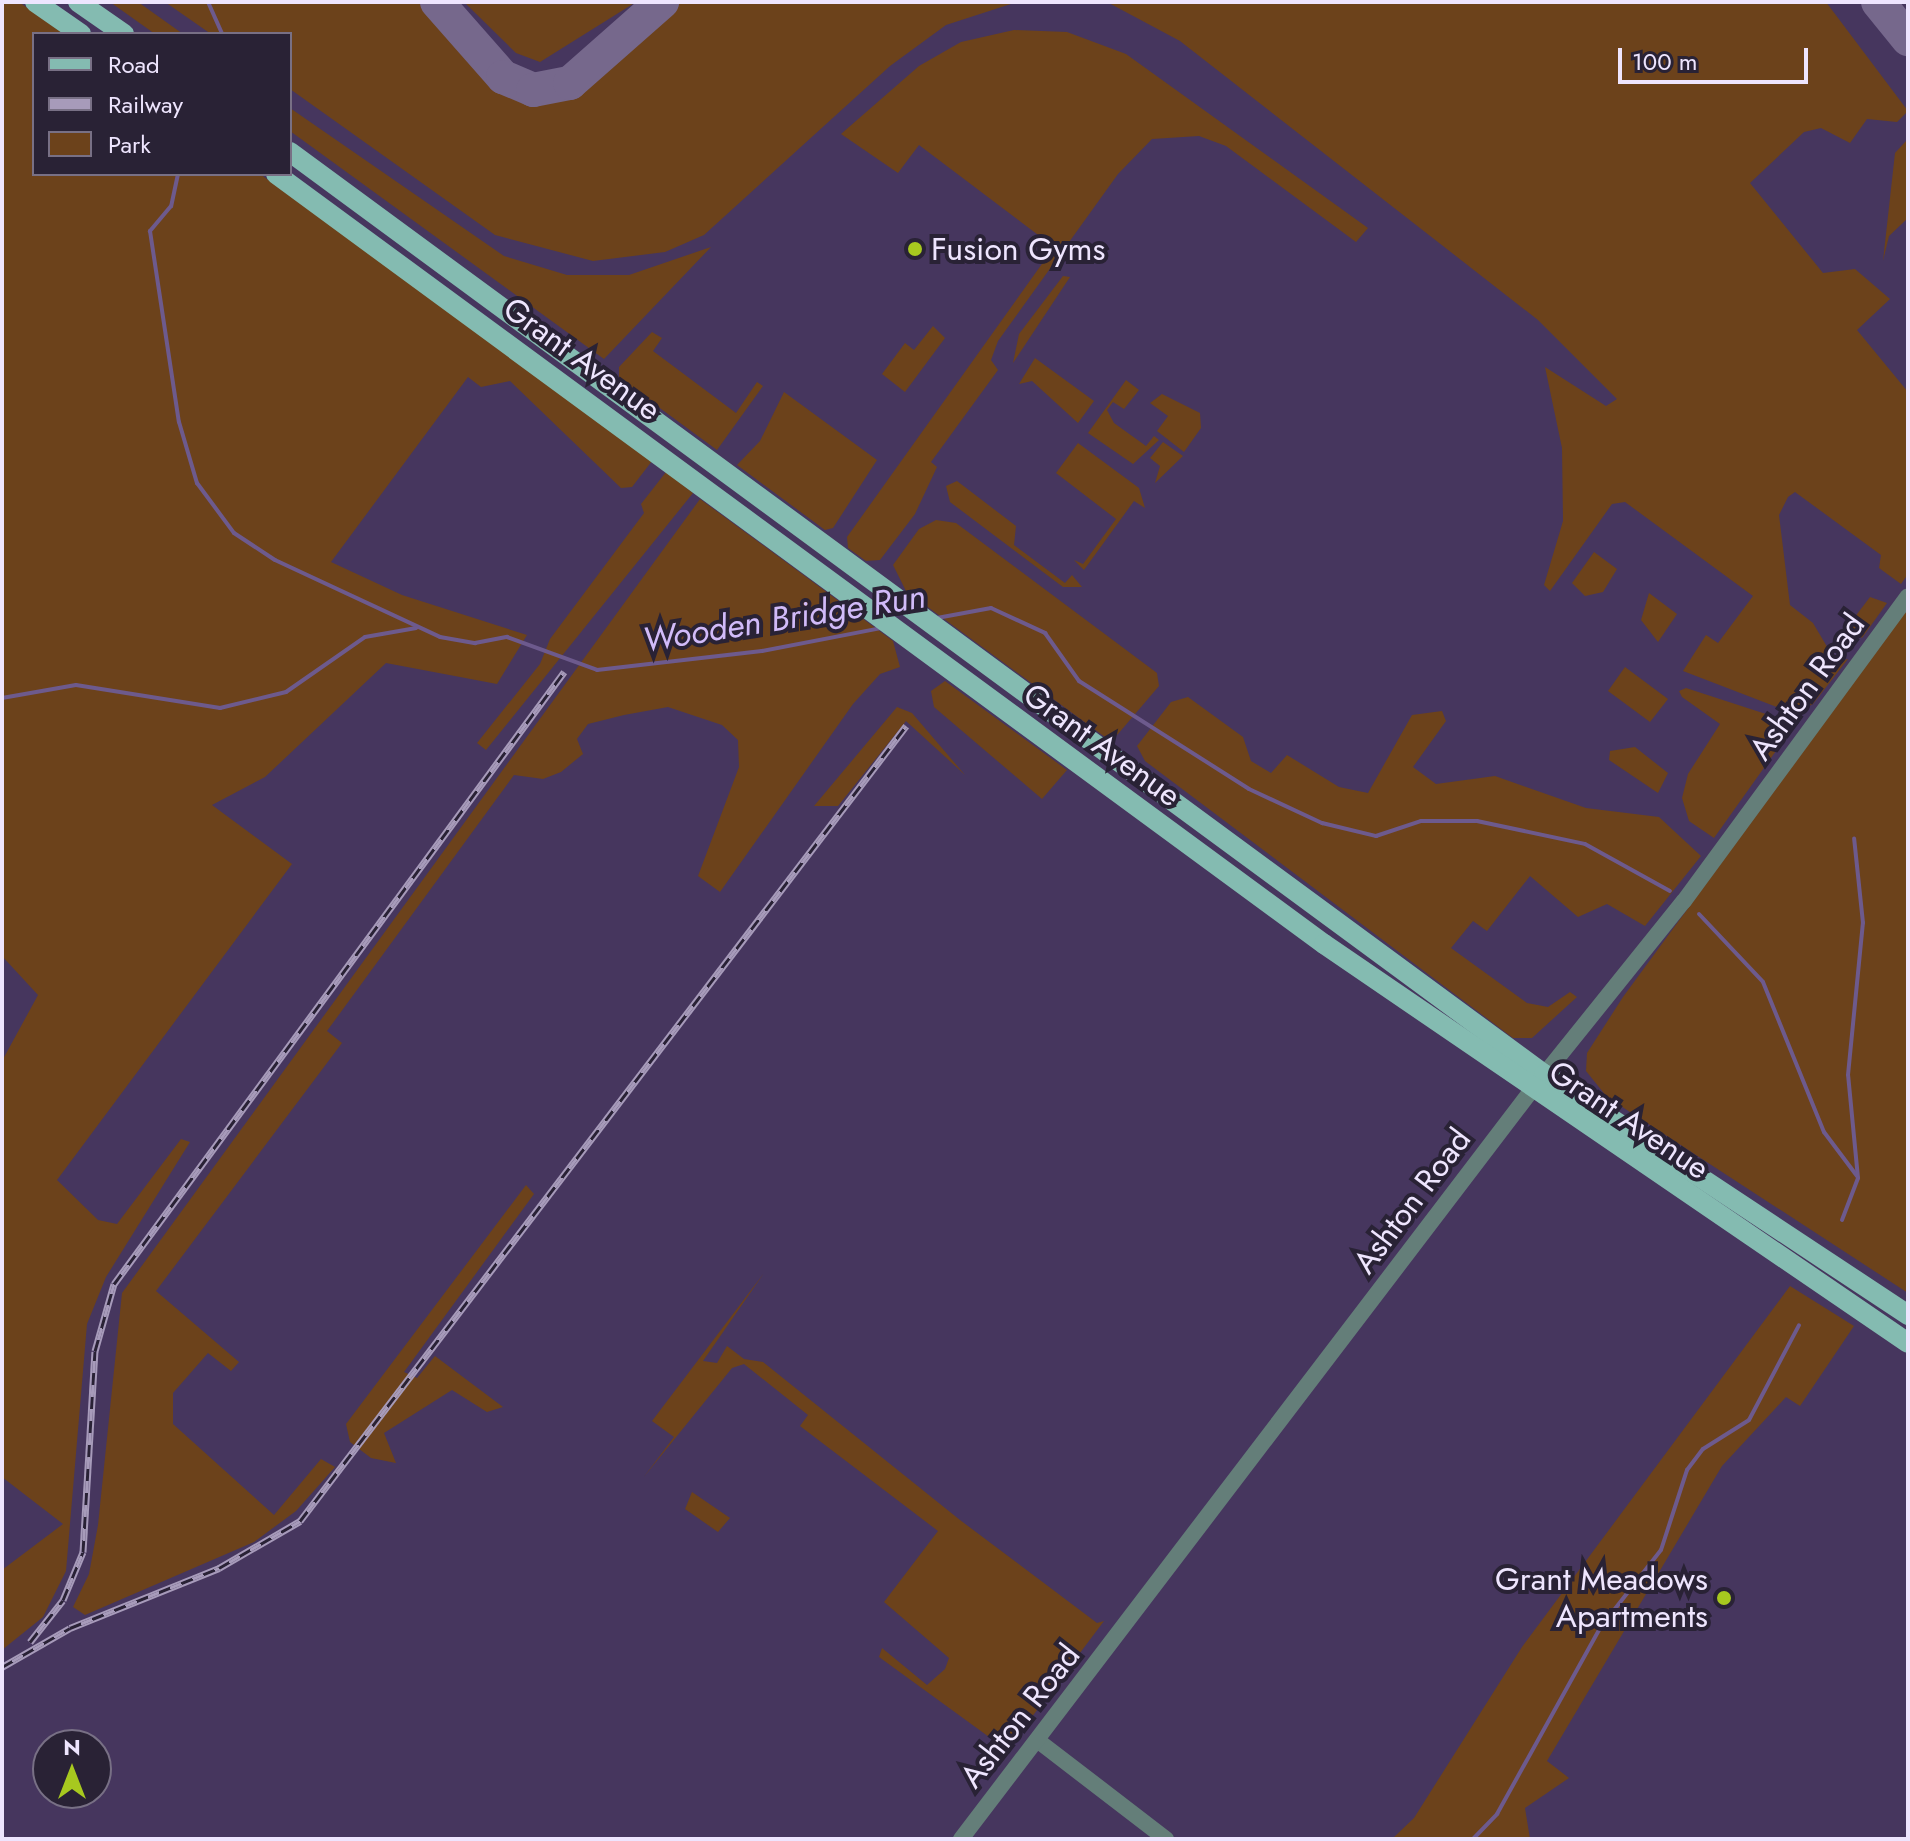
<!DOCTYPE html>
<html>
<head>
<meta charset="utf-8">
<style>
	body { margin:0 }
	#map { position:relative; width:1910px; height:1841px; overflow:hidden; background:#46365e; font-family:Jost,sans-serif }
	div>[style] { position:absolute }
	[style*='--x'] { left:calc(var(--x)*1px); top:calc(var(--y)*1px); width:calc(var(--w)*1px); rotate:calc(var(--a)*1deg) }
	.green>* { inset:0; background:#6c421b }
	.stream>* { height:4px; margin:-2px; padding:0 2px; transform-origin:2px; border-radius:2px; background:#6d5a8d }
	.taxiway>* { height:34px; margin:-17px; padding:0 17px; transform-origin:17px; border-radius:17px; background:#76688c }
	.minor>* { height:16px; margin:-8px; padding:0 8px; transform-origin:8px; border-radius:8px; background:#647e79 }
	.major>* { height:20px; margin:-10px; padding:0 10px; transform-origin:10px; border-radius:10px; background:#84bbb1 }
	.rail>* { height:7px; margin-top:-3.5px; transform-origin:0; background:repeating-linear-gradient(90deg,#292235 0 12px,#a79bba 0 24px); box-sizing:border-box; border-block:2px solid #a79bba }
	.dots>* { width:22px; height:22px; translate:-50% -50%; box-sizing:border-box; border:4px solid #292235; border-radius:50% }
	span { translate:-50% -50%; white-space:nowrap; text-align:center; line-height:1.15; -webkit-text-stroke:8px #292235; paint-order:stroke }
	.poi-label { font-size:32px; color:#eee5fe }
	.left { translate:0 -50%; text-align:left }
	.right { translate:-100% -50%; text-align:right }
	.street-label { font-size:32px; color:#eee5fe }
	.water-label { font-size:34px; color:#d1bbf9; font-style:italic }
	.frame { position:absolute; inset:0; border:4px solid #eee5fe; pointer-events:none }
	.legend { position:absolute; left:32px; top:32px; width:260px; height:144px; box-sizing:border-box; background:#292235; border:2px solid #787085; margin:0; padding:10px 14px; list-style:none; font-size:24px; color:#eee5fe }
	.legend li { display:flex; align-items:center; gap:16px; height:40px }
	.legend b { width:40px; border:2px solid #787085 }
	.north { position:absolute; left:32px; top:1729px; width:80px; height:80px; box-sizing:border-box; background:#292235; border:2px solid #787085; border-radius:50%; rotate:0deg; font-size:22px; font-weight:700; line-height:32px; text-align:center; color:#eee5fe }
	.north::after { content:''; display:block; margin:auto; width:28px; height:36px; background:#a7c81f; clip-path:polygon(50% 0,100% 100%,50% 72%,0 100%) }
	.scale { position:absolute; left:1618px; top:48px; width:190px; height:36px; box-sizing:border-box; border:4px solid #eee5fe; border-top:0; padding-left:10px; font-size:24px; line-height:28px; white-space:nowrap; color:#eee5fe; -webkit-text-stroke:6px #292235; paint-order:stroke }
</style>
</head>
<body>
<div id="map">
	<div class="green">
		<i style="clip-path:polygon(2px 2px,19px 2px,64px 34px,34px 34px,34px 174px,260px 174px,652px 461px,632px 487px,621px 488px,510px 381px,481px 387px,468px 377px,331px 562px,402px 595px,527px 635px,497px 684px,386px 663px,265px 777px,212px 805px,292px 864px,57px 1180px,98px 1220px,117px 1224px,181px 1139px,190px 1142px,106px 1277px,87px 1324px,66px 1571px,43px 1617px,2px 1650px,2px 1570px,63px 1524px,2px 1477px,2px 1061px,38px 995px,2px 956px)"></i>
		<i style="clip-path:polygon(110px 2px,138px 2px,183px 34px,155px 34px)"></i>
		<i style="clip-path:polygon(165px 2px,418px 2px,483px 78px,535px 103px,587px 85px,680px 2px,1017px 2px,946px 25px,890px 66px,704px 235px,665px 252px,593px 261px,495px 235px,290px 89px,290px 34px,211px 34px)"></i>
		<i style="clip-path:polygon(464px 2px,636px 2px,540px 62px,516px 53px)"></i>
		<i style="clip-path:polygon(1107px 2px,1826px 2px,1908px 111px,1897px 122px,1867px 119px,1850px 143px,1821px 128px,1804px 132px,1750px 183px,1823px 273px,1855px 269px,1890px 299px,1857px 330px,1908px 392px,1908px 574px,1901px 584px,1879px 568px,1881px 555px,1795px 492px,1788px 497px,1779px 515px,1790px 605px,1813px 623px,1836px 662px,1848px 659px,1813px 704px,1795px 714px,1683px 671px,1706px 635px,1718px 643px,1753px 596px,1625px 502px,1612px 504px,1550px 591px,1544px 585px,1563px 521px,1562px 448px,1545px 367px,1606px 406px,1617px 399px,1538px 320px,1180px 41px)"></i>
		<i style="clip-path:polygon(1014px 30px,1067px 32px,1126px 54px,1368px 228px,1356px 242px,1226px 146px,1199px 136px,1152px 139px,1118px 174px,998px 341px,991px 360px,998px 370px,931px 462px,937px 467px,915px 514px,880px 560px,866px 561px,848px 548px,847px 537px,1054px 247px,919px 145px,898px 173px,841px 134px,919px 66px,961px 42px)"></i>
		<i style="clip-path:polygon(290px 108px,504px 256px,567px 275px,629px 275px,711px 247px,604px 359px,290px 131px)"></i>
		<i style="clip-path:polygon(1906px 141px,1908px 218px,1889px 236px,1883px 261px,1895px 153px)"></i>
		<i style="clip-path:polygon(1063px 276px,1070px 277px,1013px 363px,1019px 334px)"></i>
		<i style="clip-path:polygon(933px 326px,945px 338px,905px 392px,882px 374px,905px 343px,914px 350px)"></i>
		<i style="clip-path:polygon(652px 332px,662px 338px,653px 351px,736px 413px,757px 382px,763px 386px,717px 450px,619px 378px,619px 367px)"></i>
		<i style="clip-path:polygon(1035px 358px,1094px 401px,1078px 423px,1032px 381px,1019px 384px)"></i>
		<i style="clip-path:polygon(1126px 380px,1139px 390px,1124px 409px,1113px 402px,1107px 410px,1114px 423px,1146px 446px,1154px 436px,1159px 440px,1133px 464px,1088px 433px)"></i>
		<i style="clip-path:polygon(784px 392px,877px 460px,833px 528px,825px 530px,737px 465px,760px 441px)"></i>
		<i style="clip-path:polygon(1162px 394px,1200px 413px,1201px 428px,1184px 452px,1157px 431px,1168px 416px,1150px 403px)"></i>
		<i style="clip-path:polygon(1163px 442px,1183px 456px,1155px 483px,1160px 466px,1150px 458px)"></i>
		<i style="clip-path:polygon(1078px 443px,1139px 488px,1145px 508px,1134px 501px,1084px 570px,1074px 560px,1083px 564px,1116px 519px,1056px 473px)"></i>
		<i style="clip-path:polygon(666px 472px,693px 493px,486px 750px,477px 743px,540px 664px,550px 639px,644px 513px,641px 504px)"></i>
		<i style="clip-path:polygon(957px 481px,1016px 526px,1014px 545px,1065px 583px,1072px 575px,1082px 587px,1063px 587px,950px 502px,946px 486px)"></i>
		<i style="clip-path:polygon(700px 499px,893px 641px,900px 667px,880px 674px,853px 704px,720px 892px,698px 876px,739px 767px,738px 740px,722px 725px,668px 707px,624px 715px,588px 724px,577px 739px,583px 754px,561px 772px,543px 779px,514px 775px,327px 1031px,342px 1043px,156px 1291px,239px 1362px,231px 1371px,208px 1353px,173px 1393px,173px 1424px,274px 1515px,321px 1459px,335px 1467px,296px 1511px,254px 1542px,85px 1615px,73px 1607px,89px 1574px,98px 1525px,122px 1293px)"></i>
		<i style="clip-path:polygon(936px 520px,956px 523px,1157px 673px,1159px 686px,1118px 734px,1109px 740px,906px 591px,893px 565px,919px 529px)"></i>
		<i style="clip-path:polygon(1594px 552px,1617px 569px,1603px 592px,1585px 596px,1572px 583px)"></i>
		<i style="clip-path:polygon(1649px 593px,1677px 614px,1658px 642px,1641px 620px)"></i>
		<i style="clip-path:polygon(1870px 597px,1887px 603px,1862px 638px,1848px 626px)"></i>
		<i style="clip-path:polygon(1908px 608px,1908px 1293px,1607px 1097px,1586px 1071px,1587px 1053px,1623px 997px)"></i>
		<i style="clip-path:polygon(1625px 667px,1668px 699px,1650px 722px,1608px 691px)"></i>
		<i style="clip-path:polygon(945px 681px,1067px 770px,1042px 799px,934px 707px,931px 691px)"></i>
		<i style="clip-path:polygon(1686px 688px,1772px 716px,1788px 734px,1714px 838px,1689px 821px,1682px 798px,1688px 774px,1720px 724px,1682px 697px,1679px 691px)"></i>
		<i style="clip-path:polygon(1188px 697px,1243px 737px,1251px 761px,1271px 773px,1287px 755px,1339px 787px,1368px 793px,1412px 715px,1442px 711px,1446px 721px,1413px 767px,1436px 784px,1495px 776px,1586px 808px,1659px 817px,1701px 856px,1645px 926px,1607px 904px,1578px 917px,1530px 876px,1487px 931px,1473px 921px,1451px 948px,1527px 1003px,1548px 1007px,1570px 992px,1577px 997px,1532px 1038px,1513px 1038px,1145px 761px,1137px 746px,1171px 702px)"></i>
		<i style="clip-path:polygon(897px 707px,912px 713px,965px 775px,906px 721px,838px 806px,814px 806px)"></i>
		<i style="clip-path:polygon(1635px 747px,1668px 773px,1658px 793px,1609px 760px,1610px 751px)"></i>
		<i style="clip-path:polygon(526px 1185px,534px 1194px,404px 1372px,417px 1378px,435px 1356px,503px 1407px,487px 1412px,452px 1390px,384px 1433px,396px 1463px,371px 1458px,350px 1442px,346px 1424px)"></i>
		<i style="clip-path:polygon(764px 1273px,703px 1361px,717px 1363px,727px 1346px,744px 1359px,763px 1362px,960px 1520px,1097px 1623px,1104px 1621px,1007px 1750px,879px 1657px,882px 1648px,927px 1685px,945px 1669px,949px 1658px,884px 1602px,938px 1531px,800px 1426px,808px 1415px,744px 1364px,732px 1368px,643px 1478px,674px 1437px,652px 1421px)"></i>
		<i style="clip-path:polygon(1790px 1286px,1854px 1326px,1800px 1406px,1786px 1397px,1722px 1466px,1547px 1761px,1569px 1778px,1525px 1808px,1530px 1839px,1392px 1839px,1414px 1818px,1522px 1647px)"></i>
		<i style="clip-path:polygon(692px 1492px,730px 1518px,718px 1532px,685px 1509px)"></i>
	</div>
	<div class="stream">
		<i style="--x:208;--y:2;--w:35;--a:66"></i>
		<i style="--x:178;--y:174;--w:33;--a:102"></i>
		<i style="--x:171;--y:206;--w:33;--a:130"></i>
		<i style="--x:150;--y:231;--w:193;--a:81.4"></i>
		<i style="--x:179;--y:422;--w:64;--a:73.6"></i>
		<i style="--x:197;--y:483;--w:62;--a:53.5"></i>
		<i style="--x:234;--y:533;--w:49;--a:33.4"></i>
		<i style="--x:275;--y:560;--w:182;--a:25"></i>
		<i style="--x:440;--y:637;--w:36;--a:10"></i>
		<i style="--x:475;--y:643;--w:33;--a:-11"></i>
		<i style="--x:507;--y:637;--w:96;--a:20.1"></i>
		<i style="--x:597;--y:670;--w:166;--a:-6.6"></i>
		<i style="--x:762;--y:651;--w:121;--a:-10.9"></i>
		<i style="--x:937;--y:618;--w:55;--a:-10.5"></i>
		<i style="--x:991;--y:608;--w:60;--a:24.8"></i>
		<i style="--x:1045;--y:633;--w:59;--a:54.7"></i>
		<i style="--x:1079;--y:681;--w:201;--a:32.4"></i>
		<i style="--x:1249;--y:789;--w:81;--a:25"></i>
		<i style="--x:1322;--y:823;--w:56;--a:13.5"></i>
		<i style="--x:1376;--y:836;--w:47;--a:-18.4"></i>
		<i style="--x:1421;--y:821;--w:56;--a:0"></i>
		<i style="--x:1477;--y:821;--w:110;--a:12"></i>
		<i style="--x:1585;--y:844;--w:97;--a:28.9"></i>
		<i style="--x:2;--y:698;--w:75;--a:-10"></i>
		<i style="--x:76;--y:685;--w:146;--a:9.1"></i>
		<i style="--x:220;--y:708;--w:68;--a:-13.6"></i>
		<i style="--x:286;--y:692;--w:96;--a:-34.8"></i>
		<i style="--x:365;--y:637;--w:52;--a:-10"></i>
		<i style="--x:1699;--y:914;--w:93;--a:46.7"></i>
		<i style="--x:1763;--y:982;--w:162;--a:67.9"></i>
		<i style="--x:1824;--y:1132;--w:55;--a:53.1"></i>
		<i style="--x:1842;--y:1220;--w:45;--a:-69.1"></i>
		<i style="--x:1858;--y:1178;--w:103;--a:-95.5"></i>
		<i style="--x:1848;--y:1075;--w:153;--a:-84.4"></i>
		<i style="--x:1863;--y:923;--w:85;--a:-96"></i>
		<i style="--x:1473;--y:1839;--w:35;--a:-46"></i>
		<i style="--x:1497;--y:1814;--w:213;--a:-61"></i>
		<i style="--x:1600;--y:1628;--w:99;--a:-52"></i>
		<i style="--x:1661;--y:1550;--w:84;--a:-72"></i>
		<i style="--x:1687;--y:1470;--w:26;--a:-53"></i>
		<i style="--x:1703;--y:1449;--w:54;--a:-32.2"></i>
		<i style="--x:1749;--y:1420;--w:107;--a:-62.2"></i>
	</div>
	<div class="taxiway">
		<i style="--x:437;--y:2;--w:100;--a:48.7"></i>
		<i style="--x:503;--y:77;--w:33;--a:23"></i>
		<i style="--x:533;--y:90;--w:38;--a:-11"></i>
		<i style="--x:570;--y:83;--w:123;--a:-41.4"></i>
		<i style="--x:1878;--y:2;--w:48;--a:51"></i>
	</div>
	<div class="minor">
		<i style="--x:1037;--y:1740;--w:163;--a:37.5"></i>
		<i style="--x:961;--y:1839;--w:940;--a:-52.69"></i>
		<i style="--x:1531;--y:1091;--w:244;--a:-51.2"></i>
		<i style="--x:1684;--y:901;--w:378;--a:-53.7"></i>
	</div>
	<div class="major">
		<i style="--x:35;--y:2;--w:56;--a:34.8"></i>
		<i style="--x:78;--y:2;--w:56;--a:34.8"></i>
		<i style="--x:290;--y:152;--w:1556;--a:36.33"></i>
		<i style="--x:1544;--y:1074;--w:437;--a:33.5"></i>
		<i style="--x:276;--y:174;--w:1300;--a:36.31"></i>
		<i style="--x:1324;--y:944;--w:707;--a:34.34"></i>
	</div>
	<div class="rail">
		<i style="--x:30;--y:1642;--w:53;--a:-51.8"></i>
		<i style="--x:63;--y:1600;--w:52;--a:-67.4"></i>
		<i style="--x:83;--y:1552;--w:201;--a:-86.6"></i>
		<i style="--x:95;--y:1351;--w:70;--a:-74.2"></i>
		<i style="--x:114;--y:1284;--w:760;--a:-53.67"></i>
		<i style="--x:2;--y:1667;--w:78;--a:-29.8"></i>
		<i style="--x:70;--y:1628;--w:161;--a:-21.9"></i>
		<i style="--x:219;--y:1568;--w:94;--a:-30.1"></i>
		<i style="--x:300;--y:1521;--w:1000;--a:-52.68"></i>
	</div>
	<div class="dots">
		<i style="left:915px;top:249px;background:#a7c81f"></i>
		<i style="left:1724px;top:1598px;background:#a7c81f"></i>
	</div>
	<div class="poi-label">
		<span class="left" style="left:931px;top:249px">Fusion Gyms</span>
		<span class="right" style="left:1708px;top:1598px">Grant Meadows<br>Apartments</span>
	</div>
	<div class="street-label">
		<span style="left:582px;top:359px;rotate:36deg">Grant Avenue</span>
		<span style="left:1807px;top:687px;rotate:-54deg">Ashton Road</span>
		<span style="left:1102px;top:745px;rotate:36deg">Grant Avenue</span>
		<span style="left:1629px;top:1120px;rotate:34deg">Grant Avenue</span>
		<span style="left:1412px;top:1201px;rotate:-53deg">Ashton Road</span>
		<span style="left:1020px;top:1716px;rotate:-52deg">Ashton Road</span>
	</div>
	<div class="water-label">
		<span style="left:784px;top:618px;rotate:-9deg">Wooden Bridge Run</span>
	</div>
	<div class="frame"></div>
	<ul class="legend">
	<li><b style="height:10px;background:#84bbb1"></b>Road</li>
	<li><b style="height:10px;background:#a79bba"></b>Railway</li>
	<li><b style="height:22px;background:#6c421b"></b>Park</li>
	</ul>
	<div class="north">N</div>
	<div class="scale">100 m</div>
</div>
</body>
</html>
